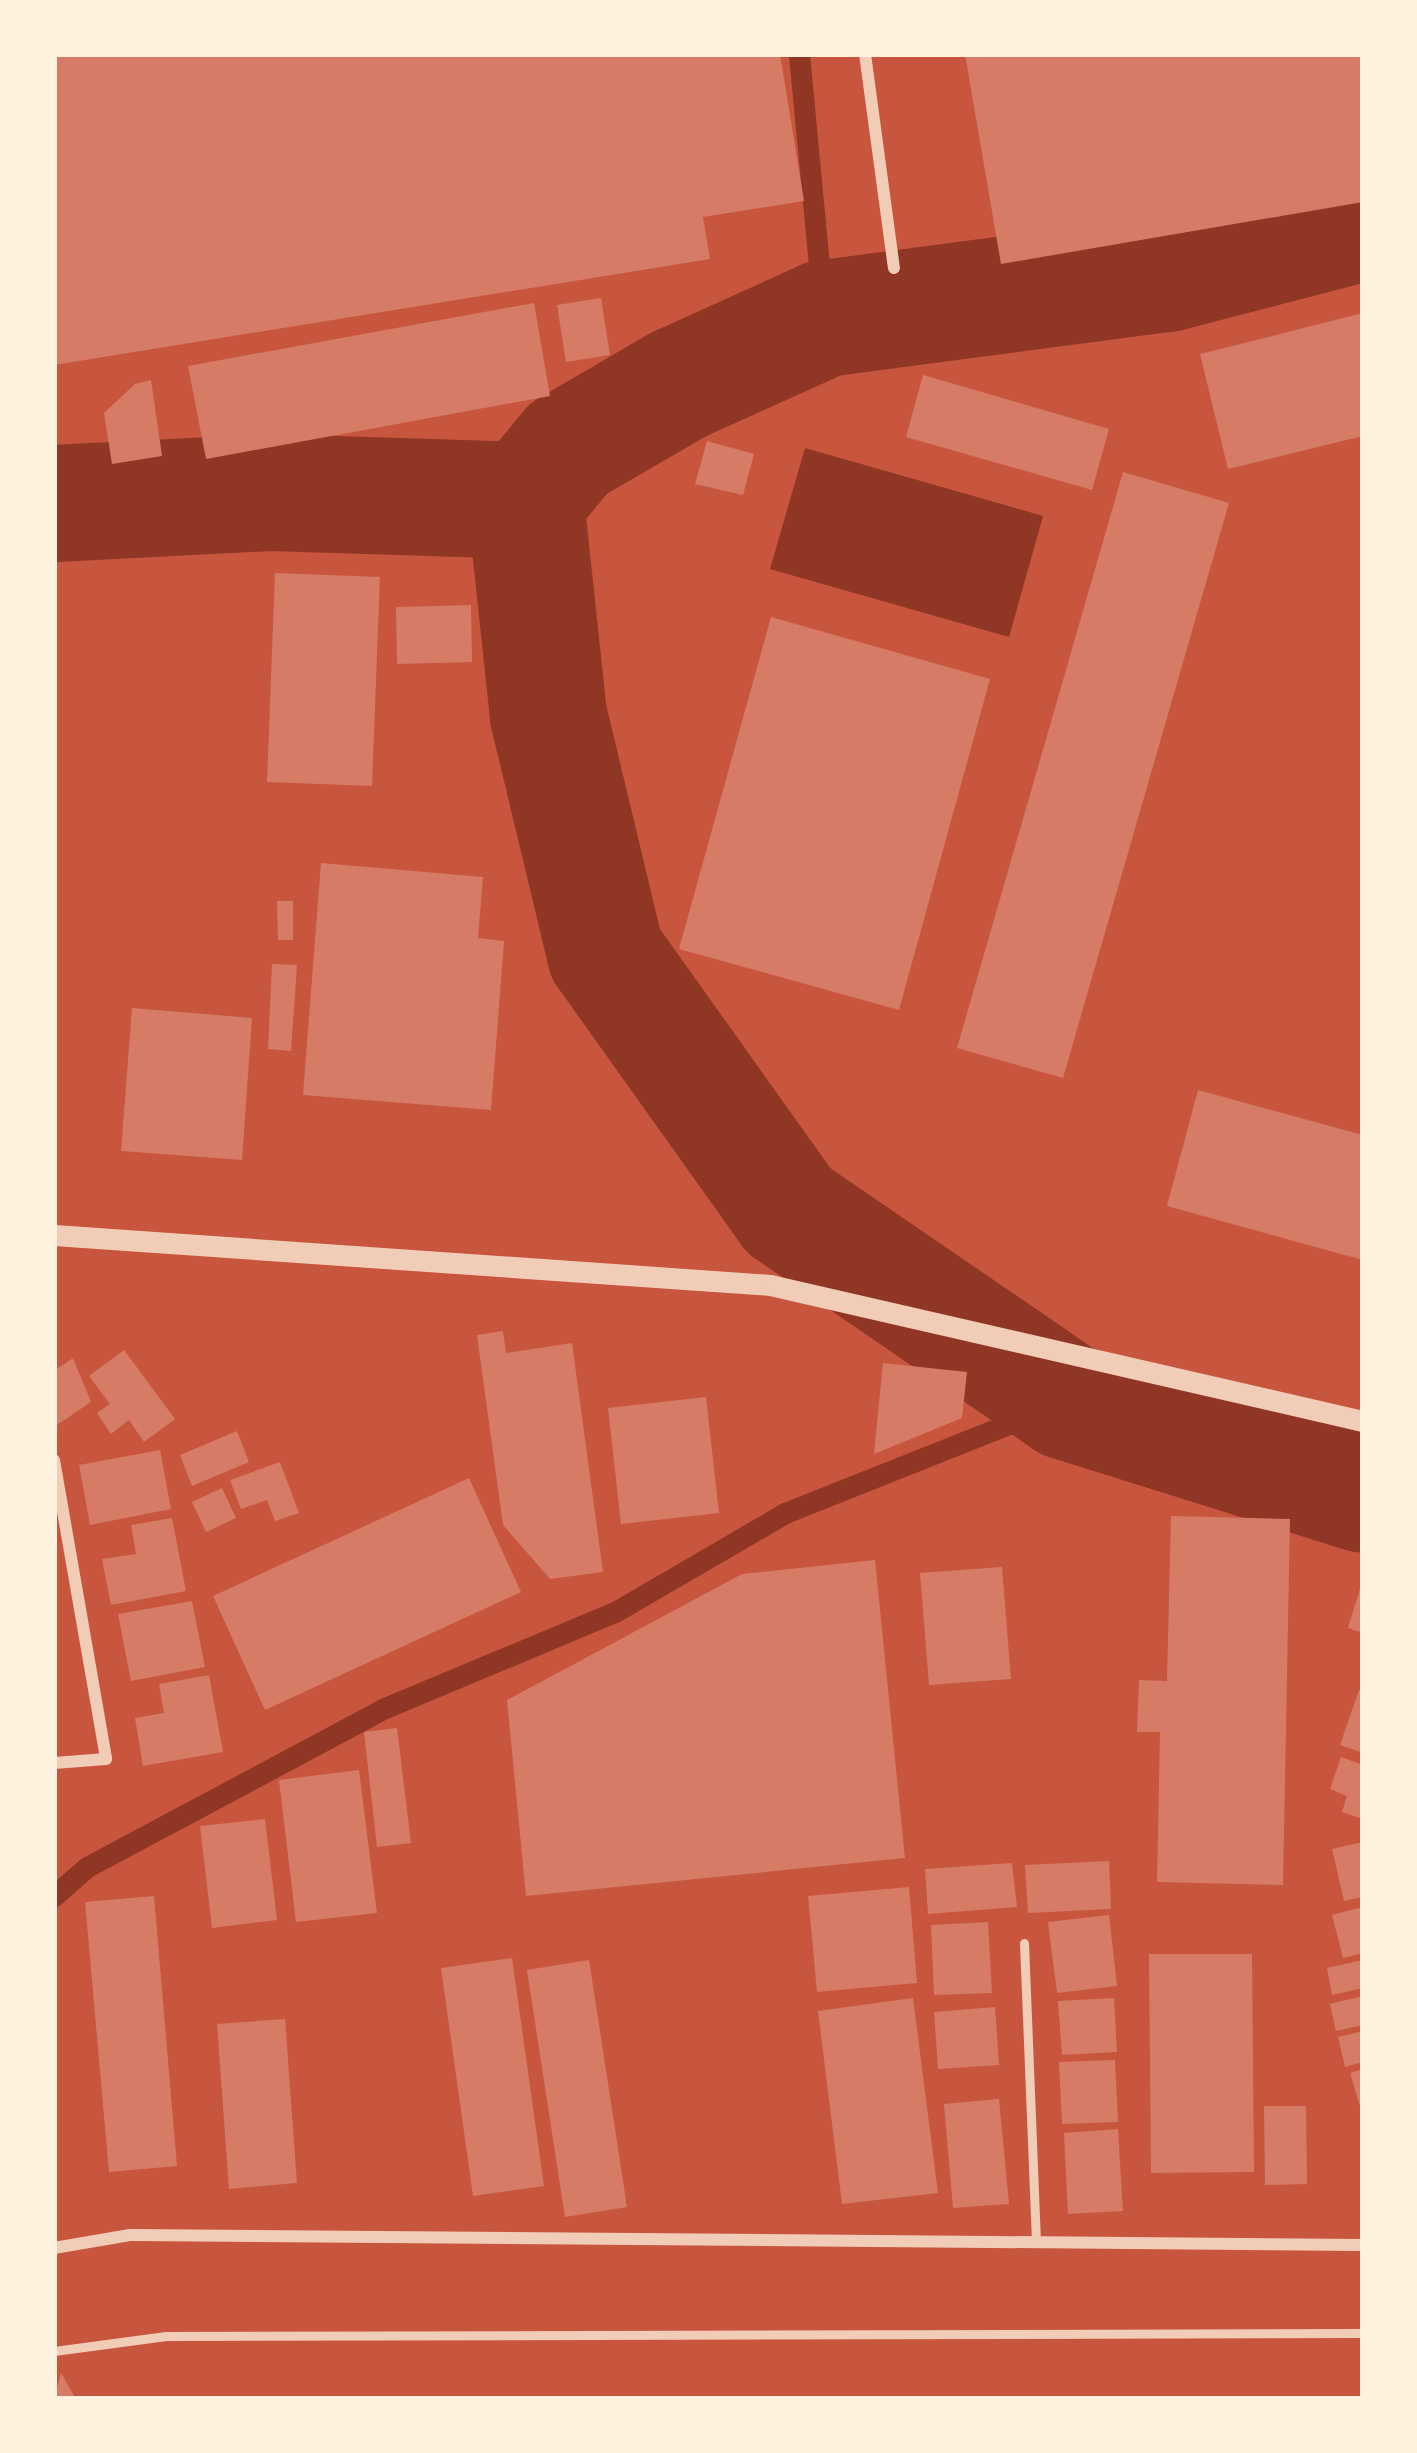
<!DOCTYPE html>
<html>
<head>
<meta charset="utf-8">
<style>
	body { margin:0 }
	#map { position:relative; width:1417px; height:2453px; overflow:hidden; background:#c8553d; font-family:Rubik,sans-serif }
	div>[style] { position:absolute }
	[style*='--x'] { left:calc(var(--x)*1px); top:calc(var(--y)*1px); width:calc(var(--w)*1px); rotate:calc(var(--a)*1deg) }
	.water>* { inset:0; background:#8f3625 }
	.stream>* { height:21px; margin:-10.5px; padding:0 10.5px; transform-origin:10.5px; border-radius:10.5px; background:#8f3625 }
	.river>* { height:117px; margin:-58.5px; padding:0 58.5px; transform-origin:58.5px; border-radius:58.5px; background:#8f3625 }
	.building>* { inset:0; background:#d67c66 }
	.service>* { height:9px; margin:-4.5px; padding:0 4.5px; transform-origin:4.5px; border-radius:4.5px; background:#f1ccb7 }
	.minor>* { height:12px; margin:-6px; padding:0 6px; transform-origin:6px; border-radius:6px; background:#f1ccb7 }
	.tertiary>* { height:21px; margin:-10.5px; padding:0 10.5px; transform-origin:10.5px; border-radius:10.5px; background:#f1ccb7 }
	span { translate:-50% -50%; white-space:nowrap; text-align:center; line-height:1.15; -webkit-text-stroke:9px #fff3e0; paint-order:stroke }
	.frame { position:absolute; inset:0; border:57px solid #fff3e0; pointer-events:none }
</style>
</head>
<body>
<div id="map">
	<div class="water">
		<i style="clip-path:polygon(805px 448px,1043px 516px,1009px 637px,770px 569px)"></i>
	</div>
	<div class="stream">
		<i style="--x:799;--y:54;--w:265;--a:84.6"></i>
		<i style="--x:54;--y:1896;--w:44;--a:-41.3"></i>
		<i style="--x:87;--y:1867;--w:338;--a:-28.1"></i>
		<i style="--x:385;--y:1708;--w:249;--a:-22.7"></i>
		<i style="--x:615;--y:1612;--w:197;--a:-30.2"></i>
		<i style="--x:785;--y:1513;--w:303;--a:-21.7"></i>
	</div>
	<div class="river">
		<i style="--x:525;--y:500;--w:216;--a:83.9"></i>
		<i style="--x:548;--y:715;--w:245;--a:76.5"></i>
		<i style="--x:605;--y:953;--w:315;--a:54.5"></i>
		<i style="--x:788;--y:1210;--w:338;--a:34.4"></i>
		<i style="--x:1067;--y:1401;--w:310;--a:17.4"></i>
		<i style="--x:54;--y:503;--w:216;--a:-2.9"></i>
		<i style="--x:270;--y:492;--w:255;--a:1.8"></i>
		<i style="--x:525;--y:500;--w:67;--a:-50.4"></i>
		<i style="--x:568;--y:448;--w:127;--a:-30.2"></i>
		<i style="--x:678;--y:384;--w:160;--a:-24.3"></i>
		<i style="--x:824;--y:318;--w:346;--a:-7.5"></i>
		<i style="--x:1167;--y:273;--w:203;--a:-14.6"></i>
	</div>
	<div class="building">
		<i style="clip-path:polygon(54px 54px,780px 54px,804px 201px,703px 217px,710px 259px,54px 365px)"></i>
		<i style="clip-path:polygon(965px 54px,1363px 54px,1363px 202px,1001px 264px)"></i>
		<i style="clip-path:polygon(601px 298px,610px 355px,566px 362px,557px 305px)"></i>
		<i style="clip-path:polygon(534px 303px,550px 396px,206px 459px,188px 366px)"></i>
		<i style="clip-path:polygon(1363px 313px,1363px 436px,1228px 469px,1200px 354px)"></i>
		<i style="clip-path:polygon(923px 375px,1109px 429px,1092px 490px,906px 437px)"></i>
		<i style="clip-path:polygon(151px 380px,162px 456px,112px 464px,104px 413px,135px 384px)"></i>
		<i style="clip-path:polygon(707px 441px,754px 454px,743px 495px,695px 484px)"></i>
		<i style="clip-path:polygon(1123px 472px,1229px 503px,1063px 1078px,957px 1048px)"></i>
		<i style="clip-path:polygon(275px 573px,380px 577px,372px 786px,267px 782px)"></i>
		<i style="clip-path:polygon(471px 605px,472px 662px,397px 664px,396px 607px)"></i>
		<i style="clip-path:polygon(771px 617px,990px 679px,899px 1010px,679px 949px)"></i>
		<i style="clip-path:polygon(321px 863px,483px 877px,478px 938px,504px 941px,491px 1110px,303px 1095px)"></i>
		<i style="clip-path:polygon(277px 901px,293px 901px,293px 940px,278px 940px)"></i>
		<i style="clip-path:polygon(272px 964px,297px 965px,291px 1051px,268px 1049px)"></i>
		<i style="clip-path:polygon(132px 1008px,252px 1018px,242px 1160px,121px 1151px)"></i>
		<i style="clip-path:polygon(1198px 1090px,1363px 1135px,1363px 1260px,1167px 1206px)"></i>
		<i style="clip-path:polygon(503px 1331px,506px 1353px,572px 1343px,603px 1572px,550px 1579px,503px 1525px,477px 1335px)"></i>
		<i style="clip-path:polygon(124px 1350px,175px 1419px,144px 1442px,129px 1420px,111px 1434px,97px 1413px,110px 1404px,89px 1376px)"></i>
		<i style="clip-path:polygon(73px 1358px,91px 1402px,57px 1425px,54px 1371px)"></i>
		<i style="clip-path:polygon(883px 1363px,967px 1372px,962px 1418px,874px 1454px)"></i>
		<i style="clip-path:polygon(706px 1397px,719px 1513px,621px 1524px,608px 1408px)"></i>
		<i style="clip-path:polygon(237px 1431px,249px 1462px,192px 1486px,180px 1455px)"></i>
		<i style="clip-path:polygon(160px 1450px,171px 1509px,90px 1525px,79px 1465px)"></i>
		<i style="clip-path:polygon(280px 1462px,299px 1513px,275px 1521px,267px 1500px,241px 1509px,230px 1480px)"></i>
		<i style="clip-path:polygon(469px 1478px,521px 1592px,265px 1710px,213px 1596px)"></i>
		<i style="clip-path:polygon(222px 1488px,236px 1518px,206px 1532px,192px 1502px)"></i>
		<i style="clip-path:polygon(1171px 1516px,1290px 1519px,1283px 1885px,1157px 1882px,1160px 1732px,1137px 1732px,1139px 1680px,1167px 1681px)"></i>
		<i style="clip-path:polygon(172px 1518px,186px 1591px,111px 1605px,102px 1559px,136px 1554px,131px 1525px)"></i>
		<i style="clip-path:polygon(875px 1560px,905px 1858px,526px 1896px,507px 1700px,742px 1574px)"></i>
		<i style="clip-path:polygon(1002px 1567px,1011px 1679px,929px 1685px,920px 1573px)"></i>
		<i style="clip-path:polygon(1362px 1582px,1363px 1582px,1363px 1633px,1348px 1628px)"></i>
		<i style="clip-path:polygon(192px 1601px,205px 1667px,131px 1681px,118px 1614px)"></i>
		<i style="clip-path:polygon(209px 1675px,223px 1752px,143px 1766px,135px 1718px,164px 1713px,159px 1684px)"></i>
		<i style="clip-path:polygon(1359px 1690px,1363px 1692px,1363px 1753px,1340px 1745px)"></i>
		<i style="clip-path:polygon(397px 1728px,411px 1843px,377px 1847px,364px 1732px)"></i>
		<i style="clip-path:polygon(1341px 1757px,1363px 1765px,1363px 1819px,1342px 1812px,1347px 1796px,1330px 1789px)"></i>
		<i style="clip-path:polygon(359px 1770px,377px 1913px,296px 1922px,279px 1780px)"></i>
		<i style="clip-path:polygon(265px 1819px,277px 1920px,212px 1928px,200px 1826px)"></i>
		<i style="clip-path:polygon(1363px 1842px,1363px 1897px,1344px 1901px,1332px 1849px)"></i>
		<i style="clip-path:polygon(1109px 1861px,1111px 1909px,1028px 1913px,1025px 1865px)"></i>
		<i style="clip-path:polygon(1012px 1863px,1017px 1907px,928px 1914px,925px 1869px)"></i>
		<i style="clip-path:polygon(909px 1887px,917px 1983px,817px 1992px,808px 1896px)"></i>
		<i style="clip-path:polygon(154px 1896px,177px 2166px,109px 2172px,85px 1902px)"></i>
		<i style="clip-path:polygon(1363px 1907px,1363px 1953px,1343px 1958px,1332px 1915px)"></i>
		<i style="clip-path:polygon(1109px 1915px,1117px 1986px,1057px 1993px,1048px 1922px)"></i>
		<i style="clip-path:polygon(988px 1922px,992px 1993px,934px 1995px,931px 1925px)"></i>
		<i style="clip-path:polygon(1149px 1954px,1252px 1954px,1254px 2172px,1151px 2173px)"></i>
		<i style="clip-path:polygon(512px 1958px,544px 2186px,473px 2196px,441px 1968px)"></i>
		<i style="clip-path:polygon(589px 1960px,627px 2207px,565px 2217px,527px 1970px)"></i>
		<i style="clip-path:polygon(1363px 1960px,1363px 1988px,1332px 1995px,1327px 1968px)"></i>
		<i style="clip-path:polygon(1363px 1996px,1363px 2025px,1336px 2031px,1330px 2004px)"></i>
		<i style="clip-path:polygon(913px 1998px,938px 2193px,842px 2204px,818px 2011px)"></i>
		<i style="clip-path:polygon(1114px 1998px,1117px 2052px,1062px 2055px,1058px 2001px)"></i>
		<i style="clip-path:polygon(995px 2007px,999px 2065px,938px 2069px,934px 2012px)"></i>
		<i style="clip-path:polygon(285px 2019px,297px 2183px,229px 2189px,217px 2024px)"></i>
		<i style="clip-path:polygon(1363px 2031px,1363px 2062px,1345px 2067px,1338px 2037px)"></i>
		<i style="clip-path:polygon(1115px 2060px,1118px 2122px,1062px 2124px,1059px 2062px)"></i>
		<i style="clip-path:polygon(1363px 2069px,1363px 2113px,1362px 2113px,1350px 2073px)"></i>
		<i style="clip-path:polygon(999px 2099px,1009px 2204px,953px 2208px,944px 2104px)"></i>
		<i style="clip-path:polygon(1264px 2106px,1306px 2106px,1307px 2184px,1265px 2185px)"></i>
		<i style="clip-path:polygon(1118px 2129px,1123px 2211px,1068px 2214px,1064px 2133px)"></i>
		<i style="clip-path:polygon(61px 2373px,76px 2399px,54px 2399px)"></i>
	</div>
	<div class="service">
		<i style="--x:1024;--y:1943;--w:299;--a:87.7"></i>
		<i style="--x:54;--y:2351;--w:113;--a:-7.6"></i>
		<i style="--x:166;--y:2336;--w:1197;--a:-0.14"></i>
	</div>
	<div class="minor">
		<i style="--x:865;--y:54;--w:216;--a:82.3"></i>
		<i style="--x:54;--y:1460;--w:303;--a:80.1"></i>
		<i style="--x:106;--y:1759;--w:52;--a:175.6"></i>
		<i style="--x:54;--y:2248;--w:77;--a:-9.7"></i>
		<i style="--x:130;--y:2235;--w:1233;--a:0.46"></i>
	</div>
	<div class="tertiary">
		<i style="--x:54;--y:1235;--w:718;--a:3.99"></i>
		<i style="--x:770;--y:1285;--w:608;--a:12.92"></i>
	</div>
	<div class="frame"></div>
</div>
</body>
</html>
